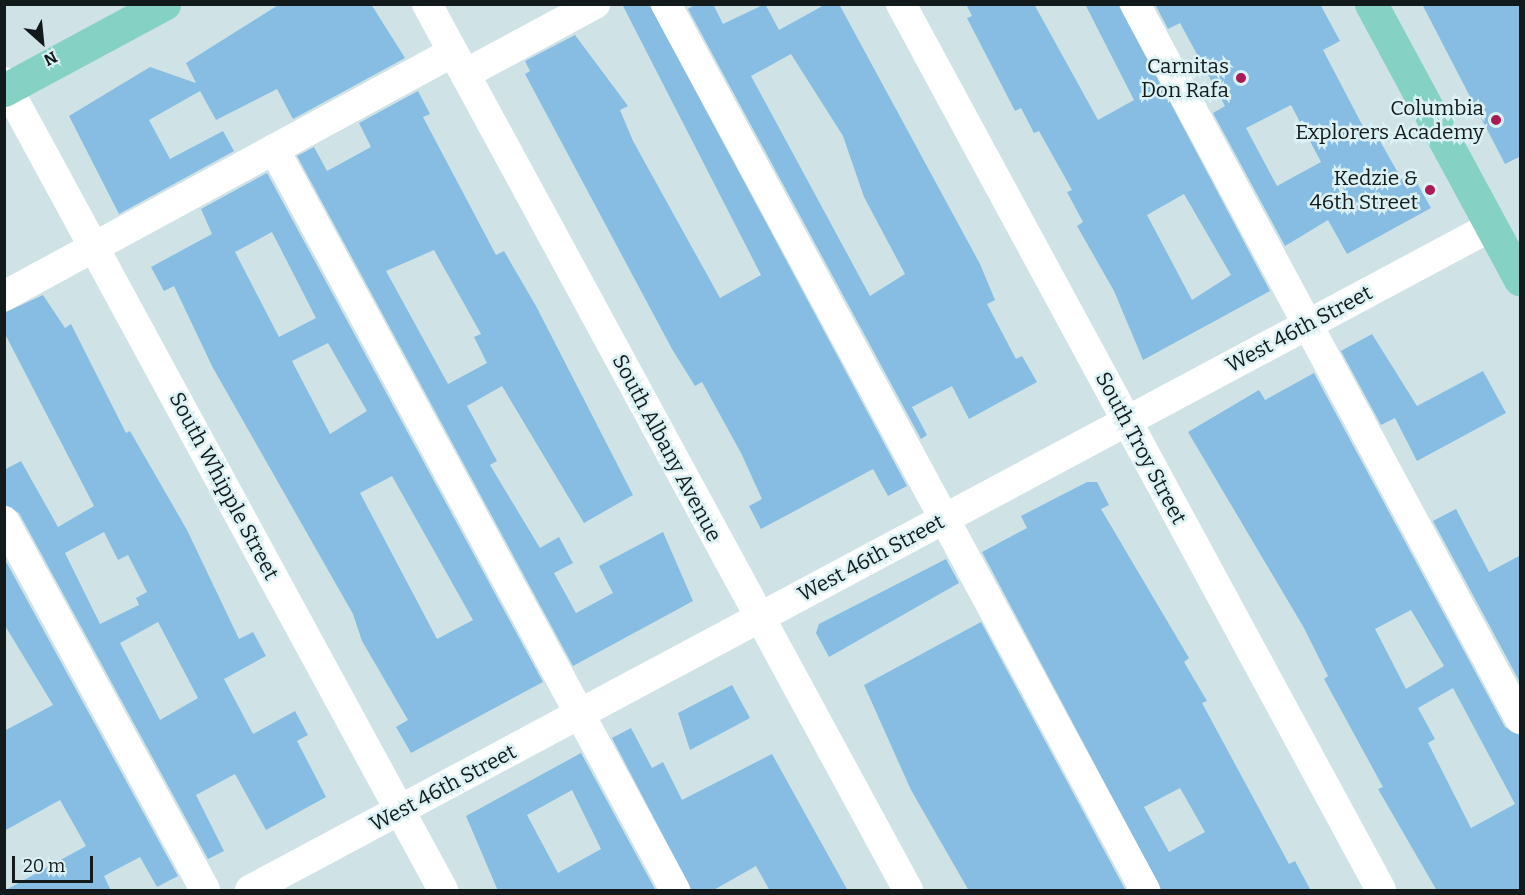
<!DOCTYPE html>
<html>
<head>
<meta charset="utf-8">
<style>
	body { margin:0 }
	#map { position:relative; width:1525px; height:895px; overflow:hidden; background:#cfe3e7; font-family:Bitter,serif }
	div>[style] { position:absolute }
	[style*='--x'] { left:calc(var(--x)*1px); top:calc(var(--y)*1px); width:calc(var(--w)*1px); rotate:calc(var(--a)*1deg) }
	.building>* { inset:0; background:#87bde2 }
	.minor>* { height:30px; margin:-15px; padding:0 15px; transform-origin:15px; border-radius:15px; background:#fff }
	.major>* { height:33px; margin:-16.5px; padding:0 16.5px; transform-origin:16.5px; border-radius:16.5px; background:#85d1c3 }
	.dots>* { width:16px; height:16px; translate:-50% -50%; box-sizing:border-box; border:3px solid #dcf1f4; border-radius:50% }
	span { translate:-50% -50%; white-space:nowrap; text-align:center; line-height:1.15; -webkit-text-stroke:5px #dcf1f4; paint-order:stroke }
	.poi-label { font-size:21px; color:#121a1b }
	.right { translate:-100% -50%; text-align:right }
	.street-label { font-size:21px; color:#121a1b }
	.frame { position:absolute; inset:0; border:6px solid #121a1b; pointer-events:none }
	.north { position:absolute; left:12px; top:12px; width:60px; height:60px; -webkit-text-stroke:4px #dcf1f4; paint-order:stroke; rotate:153deg; font-size:16px; font-weight:700; line-height:24px; text-align:center; color:#121a1b }
	.north::after { content:''; display:block; margin:auto; width:21px; height:27px; background:#121a1b; clip-path:polygon(50% 0,100% 100%,50% 72%,0 100%) }
	.scale { position:absolute; left:12px; top:856px; width:81px; height:27px; box-sizing:border-box; border:3px solid #121a1b; border-top:0; padding-left:8px; font-size:18px; line-height:21px; white-space:nowrap; color:#121a1b; -webkit-text-stroke:4px #dcf1f4; paint-order:stroke }
</style>
</head>
<body>
<div id="map">
	<div class="building">
		<i style="clip-path:polygon(280px 4px,371px 4px,405px 58px,293px 119px,277px 89px,216px 120px,200px 91px,149px 120px,170px 159px,223px 131px,234px 151px,119px 214px,69px 116px,150px 67px,196px 83px,186px 63px)"></i>
		<i style="clip-path:polygon(622px 4px,649px 4px,907px 486px,888px 496px,873px 469px,761px 529px,749px 506px,762px 499px,741px 453px,702px 382px,695px 386px,672px 349px,525px 74px,530px 71px,525px 61px,575px 35px,628px 106px,620px 110px,633px 141px,720px 298px,761px 275px)"></i>
		<i style="clip-path:polygon(evenodd,696px 4px,713px 4px,723px 24px,765px 4px,779px 30px,826px 4px,839px 4px,980px 264px,995px 300px,987px 304px,1016px 359px,1022px 356px,1037px 382px,969px 419px,952px 386px,912px 407px,927px 435px,921px 439px,688px 9px,696px 4px,791px 54px,843px 136px,864px 197px,905px 274px,870px 296px,751px 76px,791px 54px)"></i>
		<i style="clip-path:polygon(evenodd,966px 4px,1034px 4px,1098px 120px,1134px 100px,1085px 4px,1118px 4px,1270px 291px,1143px 360px,1114px 291px,1077px 226px,1083px 222px,1067px 192px,1072px 190px,1039px 131px,1034px 133px,1021px 108px,1015px 111px,967px 18px,972px 16px,966px 4px,1184px 194px,1231px 275px,1192px 300px,1147px 215px,1184px 194px)"></i>
		<i style="clip-path:polygon(evenodd,1155px 4px,1320px 4px,1340px 41px,1323px 50px,1368px 136px,1375px 132px,1407px 189px,1417px 183px,1431px 208px,1347px 254px,1328px 220px,1285px 246px,1213px 113px,1225px 106px,1180px 23px,1168px 29px,1155px 4px,1291px 105px,1321px 162px,1277px 186px,1246px 128px,1291px 105px)"></i>
		<i style="clip-path:polygon(1422px 4px,1521px 4px,1521px 156px,1505px 164px)"></i>
		<i style="clip-path:polygon(evenodd,418px 91px,430px 114px,423px 117px,496px 255px,504px 251px,536px 306px,633px 495px,584px 523px,502px 386px,467px 406px,497px 461px,490px 465px,540px 548px,559px 537px,573px 563px,554px 573px,576px 613px,613px 593px,599px 566px,663px 532px,693px 601px,573px 666px,297px 156px,314px 147px,327px 171px,371px 147px,359px 123px,418px 91px,434px 250px,481px 334px,474px 337px,487px 363px,448px 384px,386px 271px,434px 250px)"></i>
		<i style="clip-path:polygon(evenodd,267px 173px,543px 682px,411px 753px,396px 727px,408px 720px,362px 641px,353px 614px,213px 368px,174px 286px,164px 291px,151px 267px,212px 234px,201px 209px,267px 173px,272px 232px,316px 318px,279px 337px,235px 252px,272px 232px,267px 173px,328px 343px,367px 411px,330px 434px,292px 361px,328px 343px,267px 173px,392px 476px,473px 620px,437px 639px,360px 493px,392px 476px)"></i>
		<i style="clip-path:polygon(evenodd,43px 295px,65px 328px,71px 324px,126px 433px,130px 431px,187px 530px,239px 639px,253px 632px,266px 656px,224px 679px,253px 734px,295px 711px,308px 735px,297px 741px,326px 797px,266px 830px,235px 774px,196px 795px,224px 851px,208px 859px,19px 513px,4px 504px,4px 470px,21px 461px,58px 527px,94px 506px,4px 332px,4px 313px,43px 295px,104px 532px,118px 560px,128px 555px,147px 592px,136px 598px,139px 605px,100px 624px,65px 553px,104px 532px,43px 295px,158px 622px,198px 698px,160px 720px,120px 643px,158px 622px)"></i>
		<i style="clip-path:polygon(1372px 334px,1417px 406px,1483px 371px,1506px 413px,1417px 461px,1395px 418px,1381px 425px,1341px 351px)"></i>
		<i style="clip-path:polygon(evenodd,1314px 373px,1505px 727px,1521px 736px,1521px 891px,1437px 891px,1378px 789px,1383px 787px,1324px 679px,1328px 676px,1304px 628px,1188px 432px,1259px 390px,1265px 400px,1314px 373px,1411px 610px,1444px 666px,1406px 689px,1375px 629px,1411px 610px,1314px 373px,1453px 688px,1515px 804px,1471px 828px,1428px 743px,1435px 739px,1418px 708px,1453px 688px)"></i>
		<i style="clip-path:polygon(evenodd,1087px 482px,1097px 482px,1109px 505px,1101px 509px,1189px 658px,1184px 662px,1207px 701px,1202px 703px,1289px 864px,1295px 861px,1311px 891px,1162px 891px,982px 552px,1027px 528px,1021px 516px,1087px 482px,1180px 788px,1205px 832px,1169px 852px,1144px 807px,1180px 788px)"></i>
		<i style="clip-path:polygon(1456px 509px,1489px 572px,1521px 555px,1521px 684px,1433px 521px)"></i>
		<i style="clip-path:polygon(4px 558px,178px 876px,157px 887px,140px 857px,104px 876px,111px 891px,4px 891px,86px 846px,60px 800px,4px 831px,4px 731px,53px 705px,4px 624px)"></i>
		<i style="clip-path:polygon(946px 559px,959px 583px,829px 657px,816px 633px,819px 624px)"></i>
		<i style="clip-path:polygon(981px 622px,1126px 891px,969px 891px,911px 790px,864px 685px)"></i>
		<i style="clip-path:polygon(732px 685px,750px 718px,690px 750px,678px 713px)"></i>
		<i style="clip-path:polygon(631px 728px,652px 768px,663px 762px,682px 800px,772px 754px,848px 891px,770px 891px,756px 866px,712px 891px,692px 891px,612px 738px)"></i>
		<i style="clip-path:polygon(evenodd,581px 753px,656px 891px,498px 891px,466px 816px,581px 753px,572px 790px,601px 849px,558px 873px,527px 815px,572px 790px)"></i>
	</div>
	<div class="minor">
		<i style="--x:427;--y:4;--w:1008;--a:61.5"></i>
		<i style="--x:666;--y:4;--w:1007;--a:61.6"></i>
		<i style="--x:901;--y:4;--w:1008;--a:61.55"></i>
		<i style="--x:1135;--y:4;--w:812;--a:61.7"></i>
		<i style="--x:465;--y:74;--w:148;--a:-28.3"></i>
		<i style="--x:4;--y:82;--w:920;--a:61.48"></i>
		<i style="--x:274;--y:149;--w:843;--a:61.58"></i>
		<i style="--x:4;--y:296;--w:511;--a:-28.52"></i>
		<i style="--x:4;--y:521;--w:420;--a:61.4"></i>
		<i style="--x:250;--y:890;--w:1408;--a:-28.13"></i>
	</div>
	<div class="major">
		<i style="--x:1371;--y:4;--w:313;--a:61.6"></i>
		<i style="--x:4;--y:90;--w:182;--a:-28.3"></i>
	</div>
	<div class="dots">
		<i style="left:1241px;top:78px;background:#aa1a56"></i>
		<i style="left:1496px;top:120px;background:#aa1a56"></i>
		<i style="left:1430px;top:190px;background:#aa1a56"></i>
	</div>
	<div class="poi-label">
		<span class="right" style="left:1229px;top:78px">Carnitas<br>Don Rafa</span>
		<span class="right" style="left:1484px;top:120px">Columbia<br>Explorers Academy</span>
		<span class="right" style="left:1418px;top:190px">Kedzie &amp;<br>46th Street</span>
	</div>
	<div class="street-label">
		<span style="left:1299px;top:329px;rotate:-28deg">West 46th Street</span>
		<span style="left:667px;top:448px;rotate:62deg">South Albany Avenue</span>
		<span style="left:1141px;top:448px;rotate:62deg">South Troy Street</span>
		<span style="left:224px;top:486px;rotate:62deg">South Whipple Street</span>
		<span style="left:871px;top:558px;rotate:-28deg">West 46th Street</span>
		<span style="left:443px;top:788px;rotate:-28deg">West 46th Street</span>
	</div>
	<div class="frame"></div>
	<div class="north">N</div>
	<div class="scale">20 m</div>
</div>
</body>
</html>
